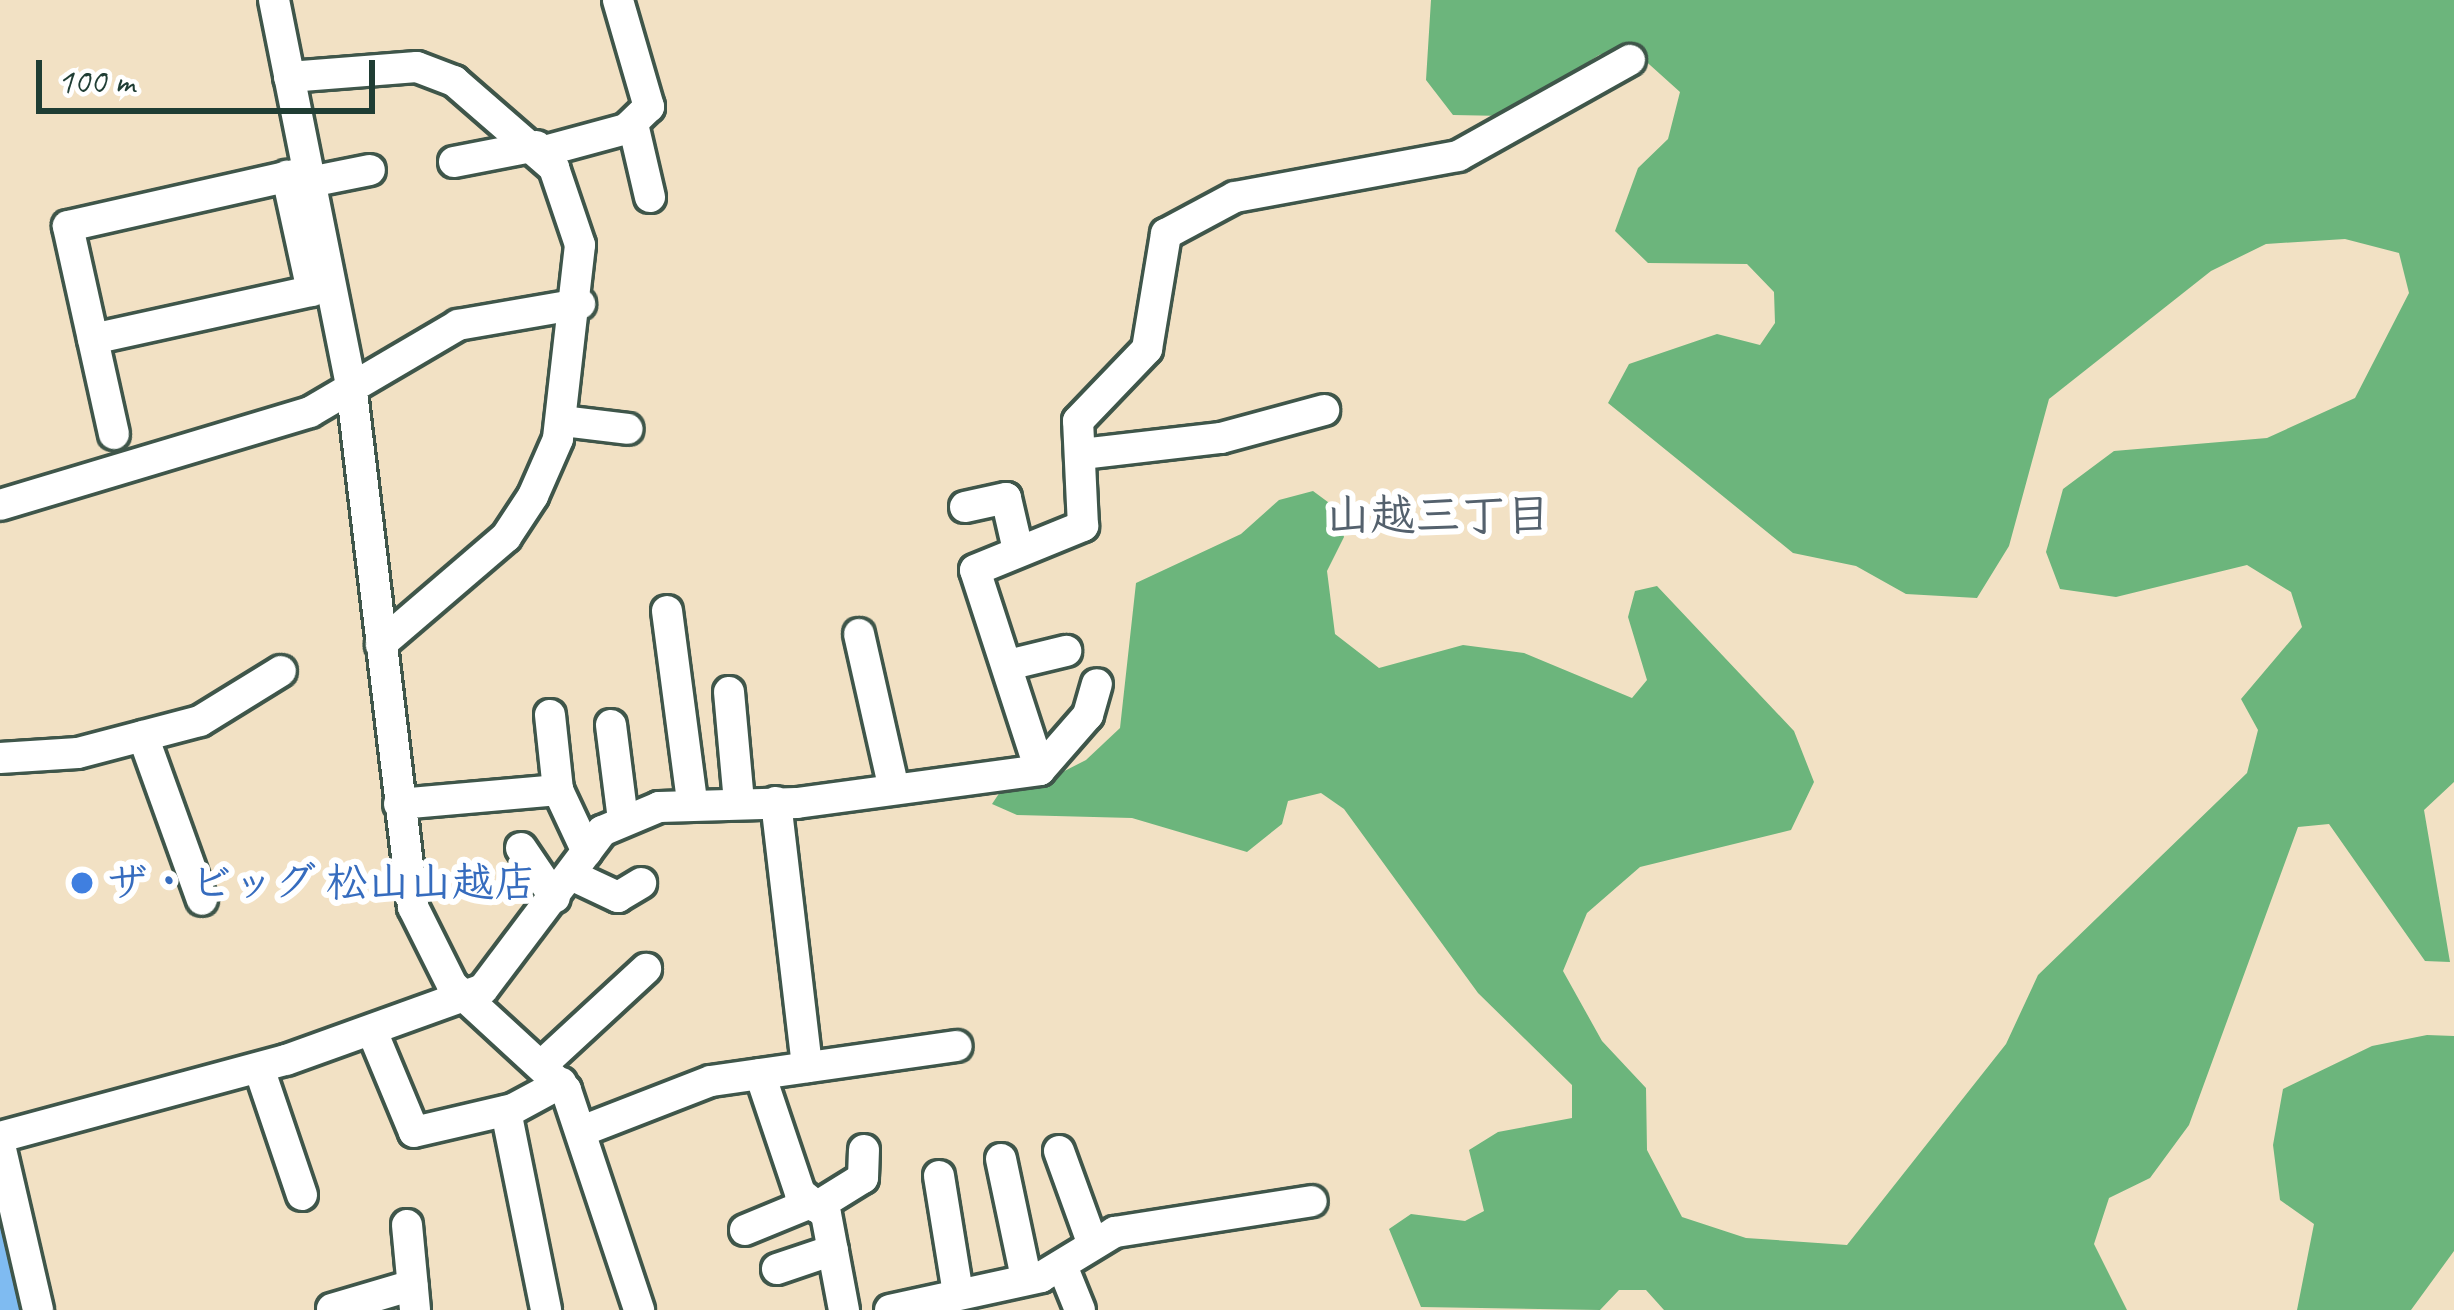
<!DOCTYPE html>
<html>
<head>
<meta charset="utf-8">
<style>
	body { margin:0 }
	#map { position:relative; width:2454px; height:1310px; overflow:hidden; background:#f2e1c4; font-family:Caveat,"Klee One",sans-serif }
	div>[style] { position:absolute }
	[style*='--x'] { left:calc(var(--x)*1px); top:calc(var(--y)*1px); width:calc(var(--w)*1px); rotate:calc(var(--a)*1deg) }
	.forest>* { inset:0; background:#6cb57c }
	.river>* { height:42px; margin:-21px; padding:0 21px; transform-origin:21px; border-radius:21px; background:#7fbbf1 }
	.roads { filter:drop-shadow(3px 0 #3f564a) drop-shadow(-3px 0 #3f564a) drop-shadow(0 3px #3f564a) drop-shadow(0 -3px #3f564a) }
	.minor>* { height:30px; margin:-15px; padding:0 15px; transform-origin:15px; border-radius:15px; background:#fff }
	.dots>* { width:33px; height:33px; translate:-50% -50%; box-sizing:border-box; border:6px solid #fff; border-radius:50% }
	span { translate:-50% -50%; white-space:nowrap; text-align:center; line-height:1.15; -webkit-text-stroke:12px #fff; paint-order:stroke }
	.shop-label { font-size:42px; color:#366cbe; font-weight:700 }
	.left { translate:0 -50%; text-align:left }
	.neighbourhood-label { font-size:45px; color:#54616d; font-weight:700 }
	.scale { position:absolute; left:36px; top:60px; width:339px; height:54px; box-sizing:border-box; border:6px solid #1f3d34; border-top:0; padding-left:15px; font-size:36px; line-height:42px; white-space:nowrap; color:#1f3d34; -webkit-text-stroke:9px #fff; paint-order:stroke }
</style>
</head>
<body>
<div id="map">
	<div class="forest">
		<i style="clip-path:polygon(1431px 0,2454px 0,2454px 782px,2424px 810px,2450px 962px,2425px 961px,2329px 824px,2298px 827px,2189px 1125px,2150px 1178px,2109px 1198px,2094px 1244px,2127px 1310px,1664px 1310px,1646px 1290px,1619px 1290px,1600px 1310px,1421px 1307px,1389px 1229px,1411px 1214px,1465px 1221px,1484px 1211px,1469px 1150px,1498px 1132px,1572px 1118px,1572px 1085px,1478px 993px,1344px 809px,1321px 793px,1288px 801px,1282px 824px,1247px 852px,1132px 818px,1017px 815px,992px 804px,1002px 789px,1035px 786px,1086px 760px,1120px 728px,1136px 583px,1241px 534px,1279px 500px,1313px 491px,1336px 508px,1344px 537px,1327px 571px,1335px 634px,1379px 668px,1463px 645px,1524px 653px,1632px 698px,1647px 680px,1628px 617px,1635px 591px,1657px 586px,1794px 731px,1814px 782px,1791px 830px,1640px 867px,1587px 913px,1563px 971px,1602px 1041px,1646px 1088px,1647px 1150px,1682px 1217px,1746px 1238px,1847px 1245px,2006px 1044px,2038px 975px,2247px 773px,2258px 730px,2241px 699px,2302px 627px,2291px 592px,2247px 565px,2116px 597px,2060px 589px,2046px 552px,2063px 489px,2114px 451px,2267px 438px,2355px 398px,2409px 293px,2399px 253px,2345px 239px,2266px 244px,2211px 271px,2049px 399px,2009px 546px,1977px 598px,1906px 594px,1856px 566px,1793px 553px,1608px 403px,1629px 364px,1717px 334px,1760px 345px,1775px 323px,1774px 292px,1747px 264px,1648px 263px,1615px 231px,1638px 168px,1668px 139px,1680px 92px,1630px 47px,1599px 55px,1505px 116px,1453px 115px,1426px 80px)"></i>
		<i style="clip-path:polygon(2427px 1035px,2454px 1036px,2454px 1251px,2411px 1310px,2297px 1310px,2314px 1224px,2280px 1200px,2273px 1145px,2283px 1089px,2372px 1046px)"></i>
	</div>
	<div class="river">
		<i style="--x:0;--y:1230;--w:82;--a:76.6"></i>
	</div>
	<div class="roads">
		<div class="minor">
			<i style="--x:274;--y:0;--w:392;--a:78.7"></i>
			<i style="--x:351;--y:384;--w:527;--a:83.24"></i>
			<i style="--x:413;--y:907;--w:87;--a:63.4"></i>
			<i style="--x:452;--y:985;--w:155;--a:42.6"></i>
			<i style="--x:566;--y:1090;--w:232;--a:71.6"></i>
			<i style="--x:289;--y:77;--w:128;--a:-4.5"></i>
			<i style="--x:417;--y:67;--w:40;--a:21"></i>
			<i style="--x:454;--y:81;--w:133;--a:41"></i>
			<i style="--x:554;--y:168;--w:81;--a:71.3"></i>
			<i style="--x:580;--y:245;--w:195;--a:96.5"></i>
			<i style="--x:558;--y:439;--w:62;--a:113.7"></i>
			<i style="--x:533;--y:496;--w:49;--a:123.4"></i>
			<i style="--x:506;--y:537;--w:165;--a:139.4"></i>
			<i style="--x:633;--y:124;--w:75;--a:76.9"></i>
			<i style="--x:541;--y:152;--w:88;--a:-15.1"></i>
			<i style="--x:626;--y:129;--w:32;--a:-44"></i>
			<i style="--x:649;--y:107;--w:111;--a:-106.2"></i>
			<i style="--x:454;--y:162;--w:84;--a:-11"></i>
			<i style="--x:310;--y:182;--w:61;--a:-11.3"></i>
			<i style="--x:93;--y:339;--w:224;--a:-12.4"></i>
			<i style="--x:312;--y:291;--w:118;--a:-102.3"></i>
			<i style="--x:562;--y:421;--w:66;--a:6.9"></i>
			<i style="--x:114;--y:434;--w:213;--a:-102.5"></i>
			<i style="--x:68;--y:226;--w:246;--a:-12.7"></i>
			<i style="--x:1082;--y:454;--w:140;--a:-6.6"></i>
			<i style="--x:1221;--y:438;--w:107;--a:-15.2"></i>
			<i style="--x:0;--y:505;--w:324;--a:-16.7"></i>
			<i style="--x:310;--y:412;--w:172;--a:-30.4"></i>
			<i style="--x:458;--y:325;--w:124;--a:-9.8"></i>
			<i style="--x:965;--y:507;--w:42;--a:-12.4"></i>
			<i style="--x:1006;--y:498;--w:53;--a:77"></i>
			<i style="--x:667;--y:611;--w:193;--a:82.5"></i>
			<i style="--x:859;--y:634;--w:155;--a:77.3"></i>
			<i style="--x:1008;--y:665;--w:60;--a:-13.6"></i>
			<i style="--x:729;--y:692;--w:110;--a:84.8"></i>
			<i style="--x:550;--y:715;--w:75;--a:83.9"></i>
			<i style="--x:611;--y:725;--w:96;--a:82.8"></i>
			<i style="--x:143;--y:736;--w:174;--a:70.2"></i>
			<i style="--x:0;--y:758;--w:78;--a:-3.7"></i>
			<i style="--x:78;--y:753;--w:126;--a:-14.7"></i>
			<i style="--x:200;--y:721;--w:95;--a:-31.7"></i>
			<i style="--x:1040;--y:770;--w:73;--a:-48.9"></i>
			<i style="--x:1088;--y:715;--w:32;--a:-74"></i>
			<i style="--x:776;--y:802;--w:267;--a:83.3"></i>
			<i style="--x:399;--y:804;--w:160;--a:-5"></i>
			<i style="--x:558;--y:790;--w:68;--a:64.9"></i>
			<i style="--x:521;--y:848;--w:60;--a:55.8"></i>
			<i style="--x:571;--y:875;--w:52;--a:25.1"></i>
			<i style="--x:618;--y:897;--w:27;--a:-31"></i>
			<i style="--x:372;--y:1031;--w:109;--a:67.4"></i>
			<i style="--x:414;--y:1132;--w:102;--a:-13.1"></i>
			<i style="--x:513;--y:1109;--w:55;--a:-28.4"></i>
			<i style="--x:544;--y:1063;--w:139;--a:-42.7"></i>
			<i style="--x:259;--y:1068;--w:134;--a:71.3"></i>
			<i style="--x:760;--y:1074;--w:126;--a:71.4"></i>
			<i style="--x:800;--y:1193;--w:33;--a:39"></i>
			<i style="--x:826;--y:1214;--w:98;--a:79.4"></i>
			<i style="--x:506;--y:1111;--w:203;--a:78.6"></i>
			<i style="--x:582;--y:1131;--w:138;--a:-21.2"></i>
			<i style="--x:711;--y:1081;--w:248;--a:-8.1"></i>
			<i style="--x:0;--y:1137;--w:296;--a:-15.1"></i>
			<i style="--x:286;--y:1060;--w:209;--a:-19.8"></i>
			<i style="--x:483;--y:989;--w:198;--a:-53"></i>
			<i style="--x:602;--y:831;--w:62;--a:-22.8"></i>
			<i style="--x:659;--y:807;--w:138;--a:-1.7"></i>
			<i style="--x:797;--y:803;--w:245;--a:-7.7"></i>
			<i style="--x:1040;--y:770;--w:210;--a:-108"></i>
			<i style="--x:975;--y:570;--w:117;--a:-22.2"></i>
			<i style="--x:1083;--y:526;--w:105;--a:-92.7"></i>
			<i style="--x:1078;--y:421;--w:100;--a:-46.2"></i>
			<i style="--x:1147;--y:349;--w:117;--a:-80.6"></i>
			<i style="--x:1166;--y:234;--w:78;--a:-28.2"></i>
			<i style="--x:1235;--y:197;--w:227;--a:-10.4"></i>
			<i style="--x:1458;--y:156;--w:197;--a:-29.2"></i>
			<i style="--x:0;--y:1145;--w:169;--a:77"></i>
			<i style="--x:1059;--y:1151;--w:97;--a:70.1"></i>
			<i style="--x:1001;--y:1159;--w:122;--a:78.1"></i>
			<i style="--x:939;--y:1176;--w:119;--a:80.8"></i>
			<i style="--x:816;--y:1207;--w:55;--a:-31.7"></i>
			<i style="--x:863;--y:1178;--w:28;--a:-88"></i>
			<i style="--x:407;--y:1225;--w:85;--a:84.6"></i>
			<i style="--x:745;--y:1230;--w:68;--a:-22.4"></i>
			<i style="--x:1063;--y:1268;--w:45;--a:68"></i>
			<i style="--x:777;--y:1269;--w:59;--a:-18.7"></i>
			<i style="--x:332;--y:1309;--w:84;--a:-16.5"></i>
			<i style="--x:890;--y:1310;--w:155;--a:-12.3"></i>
			<i style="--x:1041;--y:1277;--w:87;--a:-31.3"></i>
			<i style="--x:1115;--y:1232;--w:199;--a:-8.9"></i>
		</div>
	</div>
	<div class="dots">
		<i style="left:82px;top:883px;background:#3f7fe0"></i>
	</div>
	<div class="shop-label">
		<span class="left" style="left:106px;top:883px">ザ・ビッグ 松山山越店</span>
	</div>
	<div class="neighbourhood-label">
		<span style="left:1438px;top:516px">山越三丁目</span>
	</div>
	<div class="scale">100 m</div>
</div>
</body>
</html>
